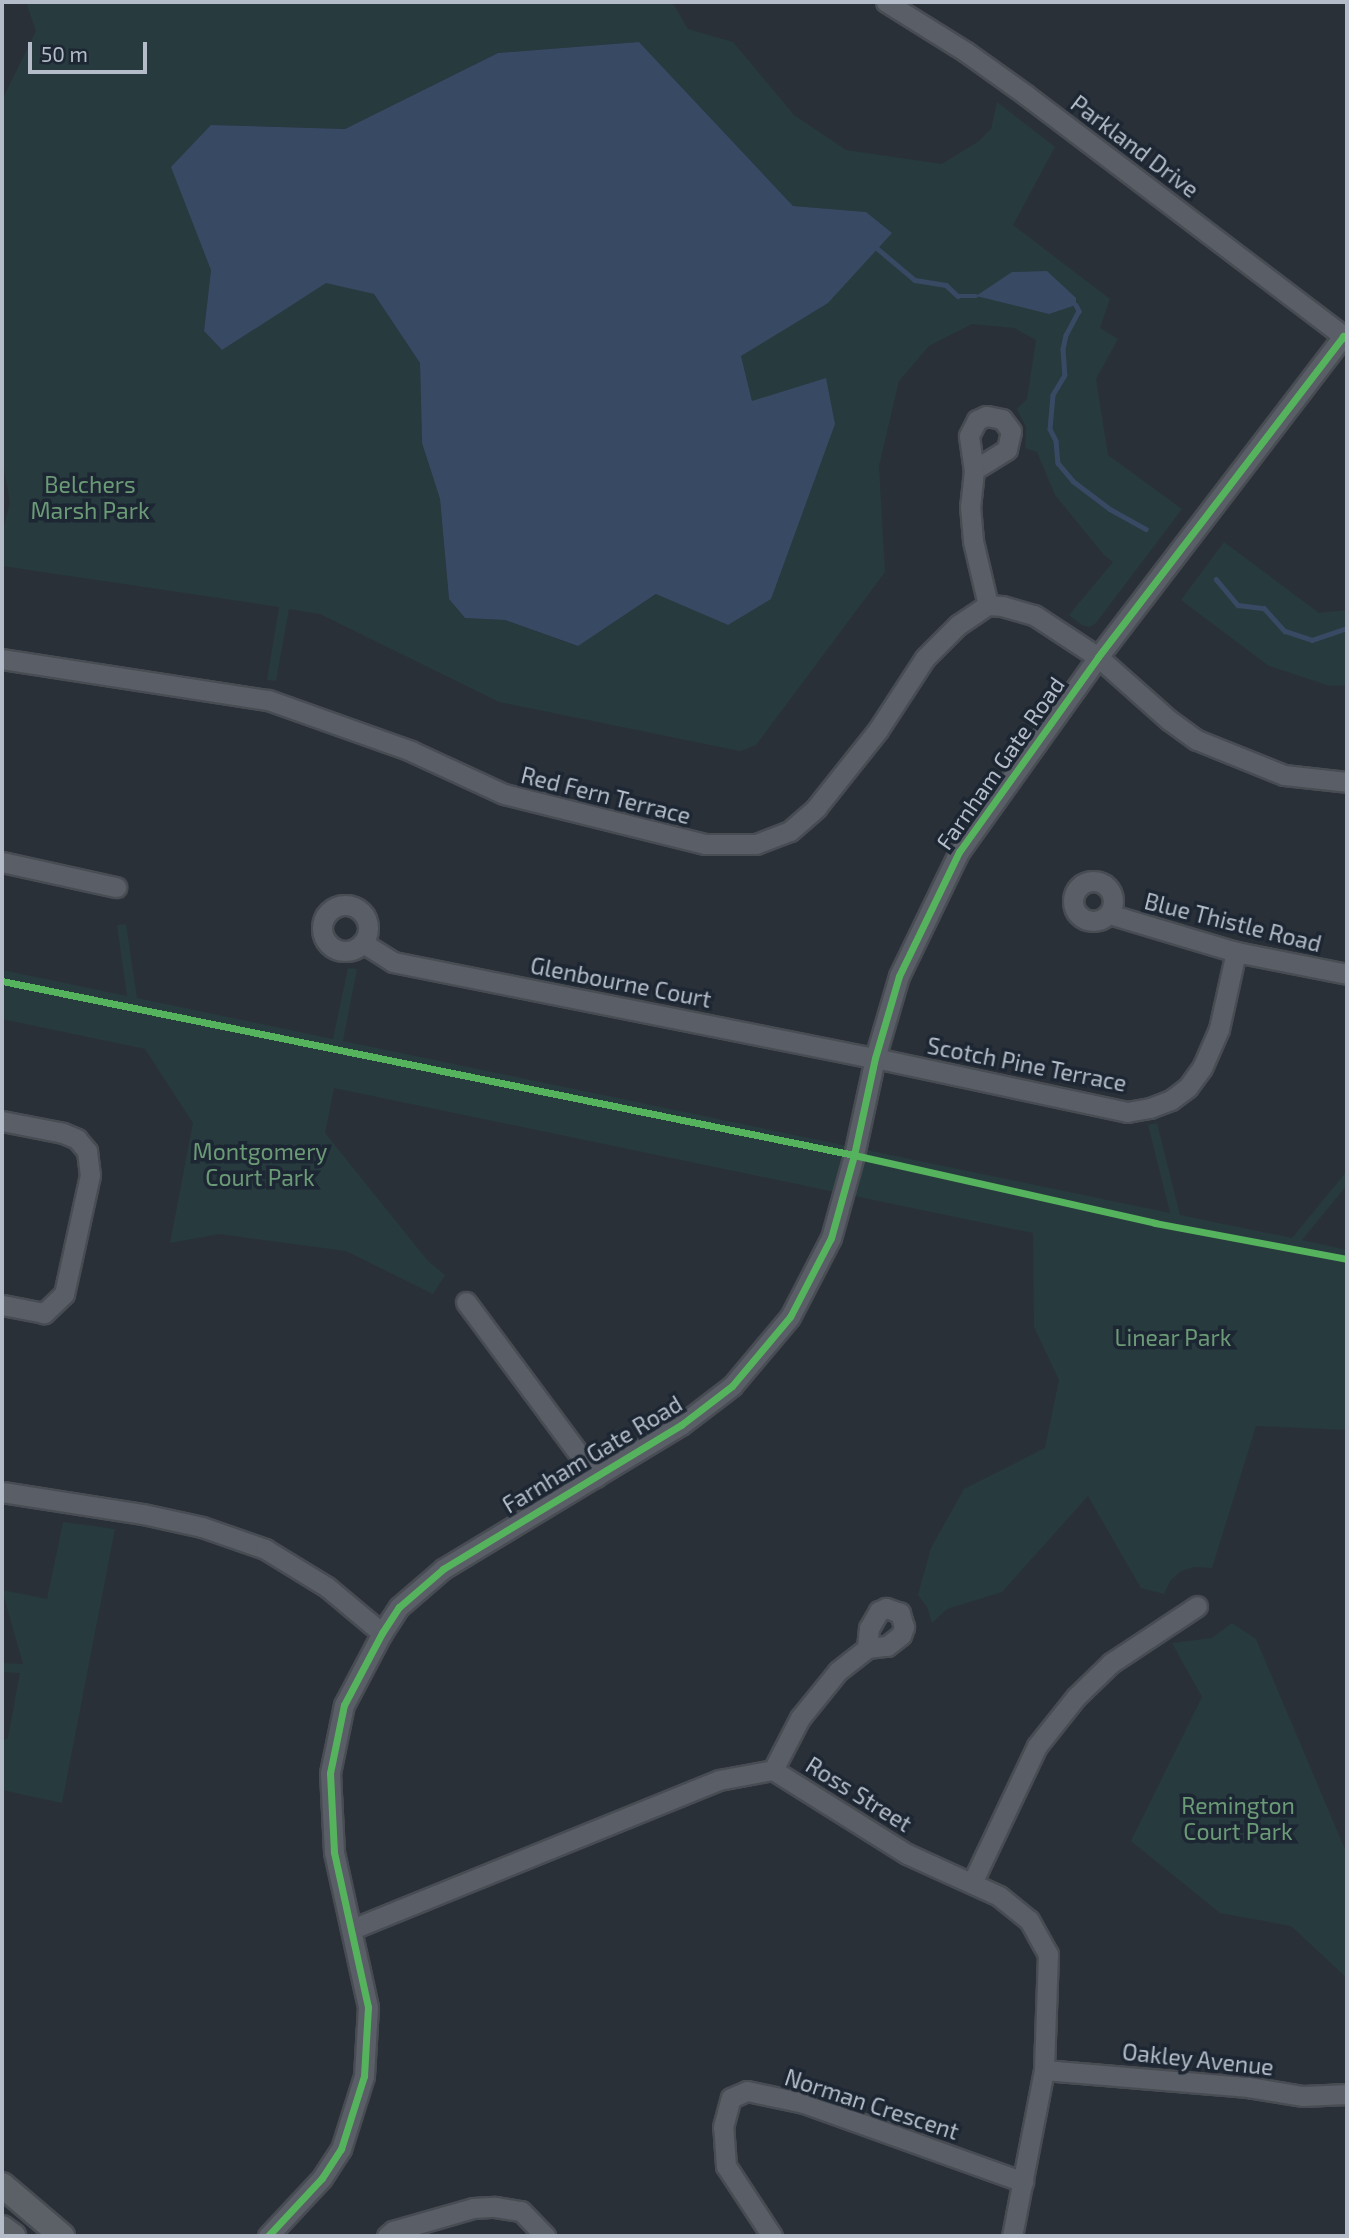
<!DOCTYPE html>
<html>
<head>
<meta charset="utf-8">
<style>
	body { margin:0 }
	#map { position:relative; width:1349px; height:2238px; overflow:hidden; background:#2a3038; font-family:"Exo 2",sans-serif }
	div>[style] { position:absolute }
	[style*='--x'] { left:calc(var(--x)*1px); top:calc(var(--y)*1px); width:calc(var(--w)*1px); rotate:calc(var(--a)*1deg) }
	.green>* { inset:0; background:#273a3e }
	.water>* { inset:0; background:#384963 }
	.stream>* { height:4.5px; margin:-2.25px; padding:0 2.25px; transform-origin:2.25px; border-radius:2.25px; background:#384963 }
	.roads { filter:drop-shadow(2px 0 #484c53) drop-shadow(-2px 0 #484c53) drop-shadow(0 2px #484c53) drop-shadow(0 -2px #484c53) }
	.minor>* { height:19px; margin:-9.5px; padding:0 9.5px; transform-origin:9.5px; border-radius:9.5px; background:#5a5e66 }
	.minor>.ring { margin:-9.5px; padding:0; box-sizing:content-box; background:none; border:19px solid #5a5e66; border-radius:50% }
	.major>* { height:24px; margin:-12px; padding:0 12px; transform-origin:12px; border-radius:12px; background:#5c6168 }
	.cycleway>* { height:7px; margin:-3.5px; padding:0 3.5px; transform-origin:3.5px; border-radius:3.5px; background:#56b35d }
	span { translate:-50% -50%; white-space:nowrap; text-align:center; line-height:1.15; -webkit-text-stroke:7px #1d2633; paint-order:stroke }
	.street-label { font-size:23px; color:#b4bcc9 }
	.park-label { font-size:23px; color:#6b9a76 }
	.frame { position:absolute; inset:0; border:4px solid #b4bcc9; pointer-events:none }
	.scale { position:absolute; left:28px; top:42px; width:119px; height:32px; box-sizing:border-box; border:4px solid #b4bcc9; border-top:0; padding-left:9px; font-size:21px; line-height:24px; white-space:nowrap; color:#b4bcc9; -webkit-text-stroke:5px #1d2633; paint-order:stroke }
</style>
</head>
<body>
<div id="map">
	<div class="green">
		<i style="clip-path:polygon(evenodd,26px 2px,672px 2px,688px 29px,733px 42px,794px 115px,846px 150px,942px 164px,979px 141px,991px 129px,997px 102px,1055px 147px,1013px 225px,1110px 299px,1100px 328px,1118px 339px,1096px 379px,1108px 455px,1182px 509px,1096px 623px,1090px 627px,1082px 625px,1069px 615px,1113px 562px,1104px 555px,1055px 495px,1037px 452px,1025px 448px,1026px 427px,1017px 409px,1027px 399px,1036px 340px,1014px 328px,972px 324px,929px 346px,899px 381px,879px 466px,885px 572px,756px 745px,740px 751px,499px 702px,320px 614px,289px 609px,276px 681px,267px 680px,279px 607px,2px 566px,2px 533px,10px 502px,2px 459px,2px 100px,36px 31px,26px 2px,639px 42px,793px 206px,866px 212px,776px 332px,741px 356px,752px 401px,728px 625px,657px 594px,577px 646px,505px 620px,465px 618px,449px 599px,440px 499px,422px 443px,420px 363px,374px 294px,326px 282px,222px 350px,204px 331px,211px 270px,211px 125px,345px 129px,498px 53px,639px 42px)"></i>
		<i style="clip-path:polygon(1224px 542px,1319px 613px,1347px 610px,1347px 685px,1330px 686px,1269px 666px,1181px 600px)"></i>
		<i style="clip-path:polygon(126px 924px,137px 998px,333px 1039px,348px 968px,357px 969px,343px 1041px,1170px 1213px,1148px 1125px,1157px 1123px,1180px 1215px,1292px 1238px,1347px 1171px,1347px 1185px,1302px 1240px,1347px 1250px,1347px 1430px,1256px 1426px,1212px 1568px,1195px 1567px,1181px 1571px,1170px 1581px,1164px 1594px,1141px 1588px,1088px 1496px,1002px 1592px,947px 1609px,932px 1623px,927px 1607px,918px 1595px,931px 1548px,964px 1489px,1045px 1448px,1059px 1380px,1034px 1327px,1033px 1233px,334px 1088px,325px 1133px,428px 1261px,445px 1275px,433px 1294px,346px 1251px,219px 1234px,170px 1243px,193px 1123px,145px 1049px,2px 1019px,2px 970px,127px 996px,117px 925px)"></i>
		<i style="clip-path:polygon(63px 1522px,115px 1529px,62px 1803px,2px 1790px,2px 1741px,8px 1738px,20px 1673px,2px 1672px,2px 1663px,23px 1664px,2px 1590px,47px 1599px)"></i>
		<i style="clip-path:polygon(1232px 1623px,1256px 1639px,1347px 1854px,1347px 1978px,1291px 1926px,1220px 1913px,1131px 1841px,1202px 1697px,1172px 1643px,1212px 1638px)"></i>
	</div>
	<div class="water">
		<i style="clip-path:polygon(639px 42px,793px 206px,866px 212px,892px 233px,828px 303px,741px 356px,752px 401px,826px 378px,835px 424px,771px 599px,728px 625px,656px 594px,578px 646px,505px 620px,465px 618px,449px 599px,440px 499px,422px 443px,420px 363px,374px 294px,326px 283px,222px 350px,204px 331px,211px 270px,171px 167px,211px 125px,345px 129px,498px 53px)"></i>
		<i style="clip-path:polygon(1047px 271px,1076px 298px,1076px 305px,1049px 314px,976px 296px,1012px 272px)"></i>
	</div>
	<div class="stream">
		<i style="--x:878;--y:249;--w:48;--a:40"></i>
		<i style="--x:915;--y:280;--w:31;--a:9"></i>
		<i style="--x:946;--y:285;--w:16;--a:43"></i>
		<i style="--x:958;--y:296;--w:18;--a:0"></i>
		<i style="--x:1076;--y:305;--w:7;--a:63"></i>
		<i style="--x:1079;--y:311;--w:27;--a:118"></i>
		<i style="--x:1066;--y:335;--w:14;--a:102"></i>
		<i style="--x:1063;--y:349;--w:26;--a:86"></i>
		<i style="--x:1065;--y:375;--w:23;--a:121"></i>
		<i style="--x:1053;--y:395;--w:34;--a:95"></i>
		<i style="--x:1050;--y:429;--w:13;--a:63"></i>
		<i style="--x:1056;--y:441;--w:22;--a:85"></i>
		<i style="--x:1058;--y:463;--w:23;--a:50"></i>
		<i style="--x:1073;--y:481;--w:46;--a:37.1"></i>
		<i style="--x:1110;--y:509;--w:41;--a:29.1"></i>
		<i style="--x:1216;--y:579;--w:34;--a:50"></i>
		<i style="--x:1238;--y:605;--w:26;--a:7"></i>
		<i style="--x:1264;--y:608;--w:31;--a:48"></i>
		<i style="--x:1285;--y:631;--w:28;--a:18"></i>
		<i style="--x:1312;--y:640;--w:37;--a:-19"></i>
	</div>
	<div class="roads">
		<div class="minor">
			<i style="--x:886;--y:2;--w:94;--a:32"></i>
			<i style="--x:966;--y:52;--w:74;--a:35.6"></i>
			<i style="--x:1026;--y:95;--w:403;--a:37.2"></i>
			<i style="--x:974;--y:470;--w:39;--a:-32"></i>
			<i style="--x:1007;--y:449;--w:18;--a:-77"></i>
			<i style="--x:1011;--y:431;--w:15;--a:-127"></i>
			<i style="--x:1002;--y:419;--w:16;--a:-169"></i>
			<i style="--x:986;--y:416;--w:10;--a:156"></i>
			<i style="--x:977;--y:420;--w:18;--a:117"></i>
			<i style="--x:969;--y:436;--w:34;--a:82"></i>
			<i style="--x:974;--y:470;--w:36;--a:96"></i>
			<i style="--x:970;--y:506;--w:35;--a:85"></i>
			<i style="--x:973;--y:541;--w:66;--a:76.8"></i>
			<i style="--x:2;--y:659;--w:269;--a:8.8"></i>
			<i style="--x:268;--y:700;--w:152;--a:19.6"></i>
			<i style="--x:411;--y:751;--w:102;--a:24.8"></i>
			<i style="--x:504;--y:794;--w:207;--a:14"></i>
			<i style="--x:705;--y:844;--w:51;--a:0"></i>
			<i style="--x:756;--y:844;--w:36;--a:-21"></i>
			<i style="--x:790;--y:831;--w:35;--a:-41"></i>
			<i style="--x:816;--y:808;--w:100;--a:-51.5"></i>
			<i style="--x:878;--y:730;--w:86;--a:-56.9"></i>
			<i style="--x:925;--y:658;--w:47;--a:-45"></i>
			<i style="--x:958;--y:625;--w:36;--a:-34"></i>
			<i style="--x:988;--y:605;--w:14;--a:4"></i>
			<i style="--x:1002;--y:606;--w:33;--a:16"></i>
			<i style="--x:1034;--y:615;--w:77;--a:33.3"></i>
			<i style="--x:1098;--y:657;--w:95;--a:41.6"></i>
			<i style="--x:1169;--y:720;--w:34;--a:36"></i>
			<i style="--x:1197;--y:740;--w:94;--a:21.9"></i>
			<i style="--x:1284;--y:775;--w:63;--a:6.3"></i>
			<i style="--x:2;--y:862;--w:117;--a:12.4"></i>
			<i class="ring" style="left:1073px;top:881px;width:21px;height:21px"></i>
			<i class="ring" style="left:322px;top:905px;width:27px;height:27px"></i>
			<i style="--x:1109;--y:914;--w:133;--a:16.7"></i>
			<i style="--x:1236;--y:952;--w:113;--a:11.2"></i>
			<i style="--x:363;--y:943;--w:36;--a:32"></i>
			<i style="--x:393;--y:962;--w:491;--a:11.3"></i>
			<i style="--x:875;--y:1058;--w:258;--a:12.1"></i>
			<i style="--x:1127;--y:1112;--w:23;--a:-10"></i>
			<i style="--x:1150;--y:1108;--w:22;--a:-21"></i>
			<i style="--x:1171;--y:1100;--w:21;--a:-37"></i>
			<i style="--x:1188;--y:1087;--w:24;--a:-54"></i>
			<i style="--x:1202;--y:1068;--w:43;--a:-66.4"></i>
			<i style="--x:1219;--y:1029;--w:79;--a:-77.6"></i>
			<i style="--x:2;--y:1121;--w:62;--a:11.1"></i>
			<i style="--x:63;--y:1133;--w:15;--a:23"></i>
			<i style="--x:77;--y:1139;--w:16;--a:50"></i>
			<i style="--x:87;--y:1151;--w:24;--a:83"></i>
			<i style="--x:90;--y:1175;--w:122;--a:102.3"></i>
			<i style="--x:64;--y:1294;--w:28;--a:136"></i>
			<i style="--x:44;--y:1313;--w:43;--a:-169.2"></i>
			<i style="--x:466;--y:1302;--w:218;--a:53.4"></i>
			<i style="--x:2;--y:1492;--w:143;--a:8.9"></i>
			<i style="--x:143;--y:1514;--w:60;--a:12.4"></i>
			<i style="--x:202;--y:1527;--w:67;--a:19.2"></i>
			<i style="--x:265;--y:1549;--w:73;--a:31.5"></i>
			<i style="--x:327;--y:1587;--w:72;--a:39.9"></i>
			<i style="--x:773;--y:1770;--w:59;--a:-62.6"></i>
			<i style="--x:800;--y:1718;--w:60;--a:-51"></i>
			<i style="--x:838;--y:1671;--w:37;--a:-38"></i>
			<i style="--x:867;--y:1648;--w:20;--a:-6"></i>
			<i style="--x:887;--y:1646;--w:18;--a:-38"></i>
			<i style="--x:901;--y:1635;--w:9;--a:-69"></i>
			<i style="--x:904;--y:1627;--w:15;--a:-106"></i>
			<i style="--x:900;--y:1613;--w:15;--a:-160"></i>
			<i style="--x:886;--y:1608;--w:8;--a:157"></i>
			<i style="--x:879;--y:1611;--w:20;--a:120"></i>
			<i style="--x:869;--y:1628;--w:20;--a:96"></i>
			<i style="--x:972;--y:1883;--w:152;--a:-64.6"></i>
			<i style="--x:1037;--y:1746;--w:63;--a:-51.5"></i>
			<i style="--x:1076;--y:1697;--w:49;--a:-44.2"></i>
			<i style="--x:1111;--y:1663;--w:103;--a:-33.5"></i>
			<i style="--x:352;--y:1929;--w:396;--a:-22.1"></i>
			<i style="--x:719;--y:1780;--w:55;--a:-10.5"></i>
			<i style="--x:773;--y:1770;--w:158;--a:32.1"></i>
			<i style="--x:907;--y:1854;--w:101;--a:24.5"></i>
			<i style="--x:999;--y:1896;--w:38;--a:39"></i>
			<i style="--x:1029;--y:1920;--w:39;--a:61"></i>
			<i style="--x:1048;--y:1954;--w:116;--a:92"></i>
			<i style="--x:1044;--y:2070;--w:169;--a:100.9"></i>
			<i style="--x:1044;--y:2070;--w:205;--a:4.8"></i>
			<i style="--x:1248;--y:2087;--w:56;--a:9.3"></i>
			<i style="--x:1303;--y:2096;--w:44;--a:-2.6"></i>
			<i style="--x:268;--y:2236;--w:79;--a:-47"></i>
			<i style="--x:322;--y:2178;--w:35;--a:-57"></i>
			<i style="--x:341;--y:2149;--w:77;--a:-72.5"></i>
			<i style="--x:364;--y:2076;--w:69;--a:-86.7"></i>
			<i style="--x:368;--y:2007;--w:159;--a:-102.4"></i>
			<i style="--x:334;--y:1852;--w:79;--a:-92.9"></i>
			<i style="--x:330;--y:1773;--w:69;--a:-78.4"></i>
			<i style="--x:344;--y:1705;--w:81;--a:-62.2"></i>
			<i style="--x:382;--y:1633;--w:31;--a:-57"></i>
			<i style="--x:399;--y:1607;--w:58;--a:-40.8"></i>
			<i style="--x:443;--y:1569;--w:278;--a:-31.2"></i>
			<i style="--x:681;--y:1425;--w:64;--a:-37.4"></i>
			<i style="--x:732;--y:1386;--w:90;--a:-50"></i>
			<i style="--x:790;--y:1317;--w:89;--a:-62.6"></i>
			<i style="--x:831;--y:1238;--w:86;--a:-74.5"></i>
			<i style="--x:854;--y:1155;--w:99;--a:-77.8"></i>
			<i style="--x:875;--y:1058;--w:85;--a:-73.7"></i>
			<i style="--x:899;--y:976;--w:138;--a:-64.2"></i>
			<i style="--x:959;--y:852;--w:239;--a:-54.5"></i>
			<i style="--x:1098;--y:657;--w:404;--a:-52.6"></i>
			<i style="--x:387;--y:2236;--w:8;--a:-40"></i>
			<i style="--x:393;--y:2231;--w:83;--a:-16"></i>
			<i style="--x:473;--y:2208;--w:22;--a:-3"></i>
			<i style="--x:495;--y:2207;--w:26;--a:9"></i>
			<i style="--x:521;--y:2211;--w:35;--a:46"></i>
			<i style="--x:772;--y:2236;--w:84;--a:-123.3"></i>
			<i style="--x:726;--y:2166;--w:39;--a:-94"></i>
			<i style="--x:723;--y:2127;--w:30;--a:-75"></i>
			<i style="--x:731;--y:2098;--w:17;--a:-24"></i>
			<i style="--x:747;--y:2091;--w:58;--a:11.9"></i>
			<i style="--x:804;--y:2103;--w:233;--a:19.8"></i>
		</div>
		<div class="major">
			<i style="--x:2;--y:2185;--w:79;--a:40.4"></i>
			<i style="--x:2;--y:2228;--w:14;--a:36"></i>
		</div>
	</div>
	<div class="cycleway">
		<i style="--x:2;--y:981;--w:870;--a:11.54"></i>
		<i style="--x:854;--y:1155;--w:309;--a:12.7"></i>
		<i style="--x:1155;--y:1223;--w:195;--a:10.6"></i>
		<i style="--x:268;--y:2236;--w:79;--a:-47"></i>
		<i style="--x:322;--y:2178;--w:35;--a:-57"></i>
		<i style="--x:341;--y:2149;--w:77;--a:-72.5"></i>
		<i style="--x:364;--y:2076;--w:69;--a:-86.7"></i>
		<i style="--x:368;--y:2007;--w:159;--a:-102.4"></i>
		<i style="--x:334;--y:1852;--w:79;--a:-92.9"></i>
		<i style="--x:330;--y:1773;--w:69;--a:-78.4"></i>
		<i style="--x:344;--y:1705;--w:81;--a:-62.2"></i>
		<i style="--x:382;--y:1633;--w:31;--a:-57"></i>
		<i style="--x:399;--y:1607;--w:58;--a:-40.8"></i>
		<i style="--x:443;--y:1569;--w:278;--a:-31.2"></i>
		<i style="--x:681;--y:1425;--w:64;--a:-37.4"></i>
		<i style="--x:732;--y:1386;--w:90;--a:-50"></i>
		<i style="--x:790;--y:1317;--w:89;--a:-62.6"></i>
		<i style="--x:831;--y:1238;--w:86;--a:-74.5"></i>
		<i style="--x:854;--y:1155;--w:99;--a:-77.8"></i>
		<i style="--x:875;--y:1058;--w:85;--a:-73.7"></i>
		<i style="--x:899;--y:976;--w:138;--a:-64.2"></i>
		<i style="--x:959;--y:852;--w:239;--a:-54.5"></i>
		<i style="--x:1098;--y:657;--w:404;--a:-52.6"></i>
		<i style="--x:1343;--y:336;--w:5;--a:37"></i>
	</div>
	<div class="street-label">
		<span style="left:1135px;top:146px;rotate:37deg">Parkland Drive</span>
		<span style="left:1000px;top:763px;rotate:-55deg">Farnham Gate Road</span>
		<span style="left:606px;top:795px;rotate:14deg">Red Fern Terrace</span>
		<span style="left:1233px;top:922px;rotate:14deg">Blue Thistle Road</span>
		<span style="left:621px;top:982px;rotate:11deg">Glenbourne Court</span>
		<span style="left:1027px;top:1064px;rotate:11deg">Scotch Pine Terrace</span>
		<span style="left:592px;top:1454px;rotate:-31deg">Farnham Gate Road</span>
		<span style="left:859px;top:1794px;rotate:32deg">Ross Street</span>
		<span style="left:1198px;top:2059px;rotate:6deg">Oakley Avenue</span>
		<span style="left:872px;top:2104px;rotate:18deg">Norman Crescent</span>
	</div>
	<div class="park-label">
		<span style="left:90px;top:497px">Belchers<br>Marsh Park</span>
		<span style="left:260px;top:1164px">Montgomery<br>Court Park</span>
		<span style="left:1173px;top:1337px">Linear Park</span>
		<span style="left:1238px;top:1818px">Remington<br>Court Park</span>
	</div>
	<div class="frame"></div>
	<div class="scale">50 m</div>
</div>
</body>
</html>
